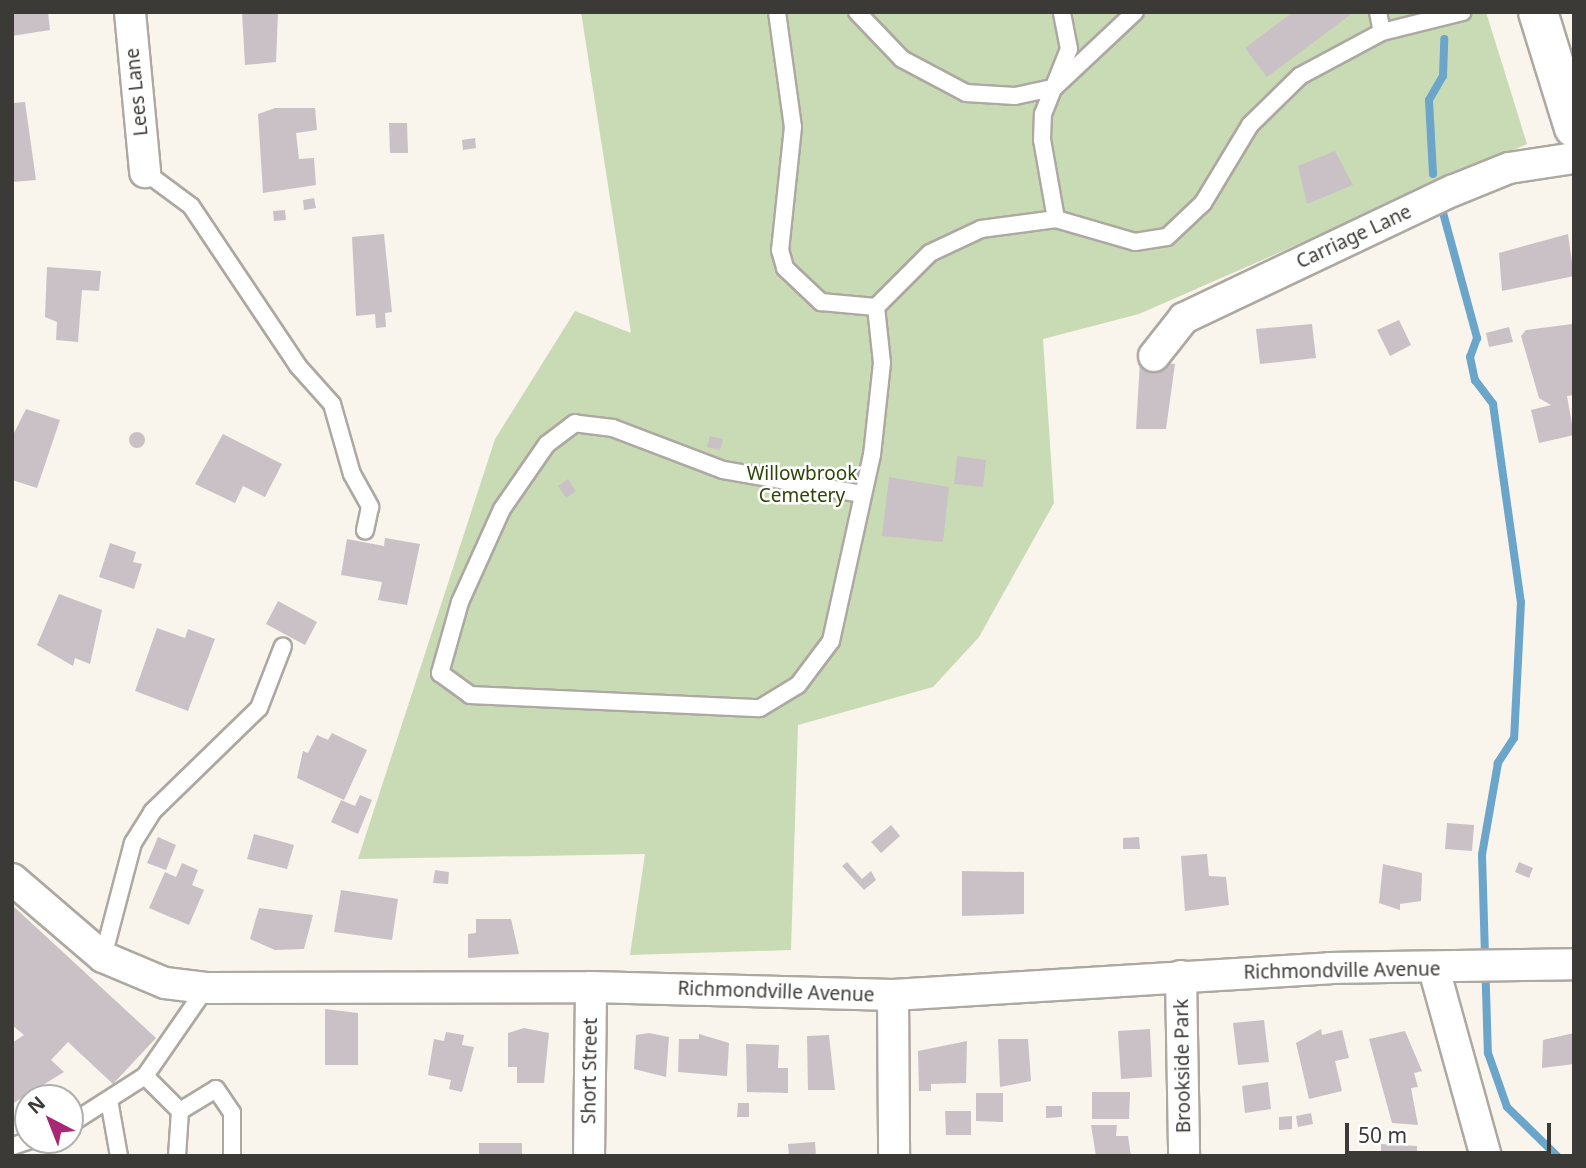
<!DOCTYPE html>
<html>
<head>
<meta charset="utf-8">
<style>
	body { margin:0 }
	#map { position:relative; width:1586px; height:1168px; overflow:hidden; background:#f9f4ec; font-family:"Noto Sans",sans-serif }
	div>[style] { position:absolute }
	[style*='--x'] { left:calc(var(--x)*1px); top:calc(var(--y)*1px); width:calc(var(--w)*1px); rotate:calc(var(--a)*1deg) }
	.green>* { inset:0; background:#c9dbb5 }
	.stream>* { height:8px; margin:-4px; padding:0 4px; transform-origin:4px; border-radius:4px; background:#6ba5ca }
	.building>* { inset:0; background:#c9c1c6 }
	.round { border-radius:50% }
	.roads { filter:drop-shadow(2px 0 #ada8a1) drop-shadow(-2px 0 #ada8a1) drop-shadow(0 2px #ada8a1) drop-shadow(0 -2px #ada8a1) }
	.service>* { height:16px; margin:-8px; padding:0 8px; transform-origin:8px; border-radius:8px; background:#fff }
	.minor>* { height:30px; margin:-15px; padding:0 15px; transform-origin:15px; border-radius:15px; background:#fff }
	.secondary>* { height:38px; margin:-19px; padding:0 19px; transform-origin:19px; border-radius:19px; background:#fff }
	span { translate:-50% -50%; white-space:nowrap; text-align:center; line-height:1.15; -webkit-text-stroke:5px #fff; paint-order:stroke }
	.street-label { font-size:19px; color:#3c3a37 }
	.park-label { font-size:19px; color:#2e4506 }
	.frame { position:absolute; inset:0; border:14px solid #3c3a37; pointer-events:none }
	.north { position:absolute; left:14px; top:1084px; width:70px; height:70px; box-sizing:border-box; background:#fff; border:2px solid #b1b0af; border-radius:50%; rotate:318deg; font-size:19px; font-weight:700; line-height:28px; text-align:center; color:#3c3a37 }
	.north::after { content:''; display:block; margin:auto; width:24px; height:32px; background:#a92876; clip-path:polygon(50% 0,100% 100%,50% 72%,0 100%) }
	.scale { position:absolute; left:1345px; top:1123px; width:206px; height:32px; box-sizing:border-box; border:4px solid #3c3a37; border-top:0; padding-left:9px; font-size:21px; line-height:24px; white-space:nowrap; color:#3c3a37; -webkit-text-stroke:5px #fff; paint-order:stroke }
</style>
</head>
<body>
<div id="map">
	<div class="green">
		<i style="clip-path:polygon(581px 12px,1486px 12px,1527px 144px,1139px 314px,1043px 339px,1054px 503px,979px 637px,933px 687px,798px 725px,791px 950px,630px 955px,645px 854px,358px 859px,495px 439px,575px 311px,631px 333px)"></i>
	</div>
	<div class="stream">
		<i style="--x:1433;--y:174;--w:74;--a:-93.1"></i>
		<i style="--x:1429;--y:100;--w:28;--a:-60"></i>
		<i style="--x:1443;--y:76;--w:37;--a:-88"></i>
		<i style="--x:1442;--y:209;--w:134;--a:74.8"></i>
		<i style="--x:1477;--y:338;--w:20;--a:110"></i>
		<i style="--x:1470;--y:357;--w:24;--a:78"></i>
		<i style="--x:1475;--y:380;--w:30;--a:53"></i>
		<i style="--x:1493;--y:404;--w:200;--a:82"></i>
		<i style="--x:1521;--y:602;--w:136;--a:92.9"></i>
		<i style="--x:1514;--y:738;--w:30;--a:123"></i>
		<i style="--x:1498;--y:763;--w:93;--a:99.9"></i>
		<i style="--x:1482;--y:855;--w:198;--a:88.3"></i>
		<i style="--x:1488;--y:1053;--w:57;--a:70.6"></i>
		<i style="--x:1507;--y:1107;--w:70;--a:44.4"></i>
	</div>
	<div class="building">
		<i style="clip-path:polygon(12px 12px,48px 12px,50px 30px,12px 36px)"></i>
		<i style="clip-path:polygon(242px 12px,278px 12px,276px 62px,245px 65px)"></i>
		<i style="clip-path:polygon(1293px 12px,1354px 12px,1267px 77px,1245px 48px)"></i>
		<i style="clip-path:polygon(25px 102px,36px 180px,12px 182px,12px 103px)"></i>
		<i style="clip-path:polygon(275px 108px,315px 108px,317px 130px,296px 133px,299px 159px,314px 158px,316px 185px,263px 193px,258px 114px)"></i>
		<i style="clip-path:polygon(389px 123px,407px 123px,408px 153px,390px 153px)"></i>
		<i style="clip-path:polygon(475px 138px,476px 148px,463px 150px,462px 140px)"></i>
		<i style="clip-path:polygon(1335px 151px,1353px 185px,1307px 204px,1298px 166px)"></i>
		<i style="clip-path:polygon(314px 198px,316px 208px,304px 210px,303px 200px)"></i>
		<i style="clip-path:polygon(285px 210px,286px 220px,274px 221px,273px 211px)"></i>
		<i style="clip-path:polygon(384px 234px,392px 312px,385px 313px,386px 327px,376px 328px,375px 314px,356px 316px,352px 237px)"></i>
		<i style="clip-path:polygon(1568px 234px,1574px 276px,1502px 291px,1499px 253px)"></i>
		<i style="clip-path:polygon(47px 267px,101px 271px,99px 291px,82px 290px,78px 342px,56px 340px,57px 322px,45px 317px)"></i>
		<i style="clip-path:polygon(1399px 320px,1411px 345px,1390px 356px,1377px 330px)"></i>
		<i style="clip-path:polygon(1312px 324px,1316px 358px,1260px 364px,1256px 329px)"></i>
		<i style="clip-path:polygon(1572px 324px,1574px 395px,1567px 396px,1574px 435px,1539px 443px,1531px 410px,1551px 405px,1539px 398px,1521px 336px,1526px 330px)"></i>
		<i style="clip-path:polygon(1509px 327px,1513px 342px,1489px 347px,1486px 333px)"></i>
		<i style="clip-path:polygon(1140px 361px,1175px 364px,1166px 429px,1136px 429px)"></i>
		<i style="clip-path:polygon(26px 409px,60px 420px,37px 488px,12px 480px,12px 437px)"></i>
		<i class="round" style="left:129px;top:432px;width:16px;height:16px"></i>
		<i style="clip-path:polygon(223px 434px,282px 464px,265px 497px,243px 486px,235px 503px,195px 484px)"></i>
		<i style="clip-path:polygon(710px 436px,723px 439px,720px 450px,707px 447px)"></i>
		<i style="clip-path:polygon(957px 456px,986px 460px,983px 487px,954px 484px)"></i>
		<i style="clip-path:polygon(889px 477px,949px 487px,943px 542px,882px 536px)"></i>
		<i style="clip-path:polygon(568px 479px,576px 491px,566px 498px,558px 486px)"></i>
		<i style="clip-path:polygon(385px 538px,420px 544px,407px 605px,378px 600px,382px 582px,341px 575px,347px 539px,384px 546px)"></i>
		<i style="clip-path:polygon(110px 543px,136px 552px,133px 562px,142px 564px,134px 589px,99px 577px)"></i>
		<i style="clip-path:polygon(59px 594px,102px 610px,90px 664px,75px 658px,73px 666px,37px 645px)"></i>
		<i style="clip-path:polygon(278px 601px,317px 622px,305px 645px,266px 624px)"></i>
		<i style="clip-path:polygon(157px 628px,185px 638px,188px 629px,215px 639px,188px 711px,135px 691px)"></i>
		<i style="clip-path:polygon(332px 733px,367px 750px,344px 800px,297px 778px,303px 751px,308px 753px,317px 735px,328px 740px)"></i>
		<i style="clip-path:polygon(360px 795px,372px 800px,358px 834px,331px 822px,341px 800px,355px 806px)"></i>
		<i style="clip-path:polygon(1447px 823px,1474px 825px,1472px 851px,1445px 849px)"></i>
		<i style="clip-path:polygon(891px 825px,900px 836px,881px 853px,871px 842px)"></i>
		<i style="clip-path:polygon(254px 834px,294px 845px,287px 869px,247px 859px)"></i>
		<i style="clip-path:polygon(158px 837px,176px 845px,166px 870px,147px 863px)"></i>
		<i style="clip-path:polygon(1139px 837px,1140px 849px,1123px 849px,1123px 838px)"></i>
		<i style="clip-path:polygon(1207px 854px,1209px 876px,1226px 877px,1229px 905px,1185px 911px,1181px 856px)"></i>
		<i style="clip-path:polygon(847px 862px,862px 879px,871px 871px,876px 880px,864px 890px,842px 866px)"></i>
		<i style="clip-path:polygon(1519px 862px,1533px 868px,1529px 878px,1515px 872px)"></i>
		<i style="clip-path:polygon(182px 863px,198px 870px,192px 885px,204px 890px,189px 925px,149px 908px,165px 872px,176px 877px)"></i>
		<i style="clip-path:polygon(1383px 864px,1422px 873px,1421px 901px,1400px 904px,1400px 910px,1379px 903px)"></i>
		<i style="clip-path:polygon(435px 870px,449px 872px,448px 884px,433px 883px)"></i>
		<i style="clip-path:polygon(962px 871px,1024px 872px,1024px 914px,962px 916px)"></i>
		<i style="clip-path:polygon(341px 890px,398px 899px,392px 940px,334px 932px)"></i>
		<i style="clip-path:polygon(12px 905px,156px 1038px,113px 1084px,68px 1042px,51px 1060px,64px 1072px,12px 1104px,12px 1043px,24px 1035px,12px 1025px)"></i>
		<i style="clip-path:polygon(259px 908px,313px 915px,304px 949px,275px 950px,250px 939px)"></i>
		<i style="clip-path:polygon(476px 919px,511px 919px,519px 954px,468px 958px,468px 934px,476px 933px)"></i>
		<i style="clip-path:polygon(325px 1009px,358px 1013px,358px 1065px,325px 1065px)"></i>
		<i style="clip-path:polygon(1264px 1020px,1269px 1062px,1238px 1065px,1233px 1023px)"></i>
		<i style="clip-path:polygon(524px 1028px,549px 1033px,544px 1083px,517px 1083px,517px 1067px,508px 1067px,508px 1033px)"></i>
		<i style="clip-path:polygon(1150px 1029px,1152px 1077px,1121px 1079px,1118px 1031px)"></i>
		<i style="clip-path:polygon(1321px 1029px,1322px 1035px,1342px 1030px,1349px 1058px,1335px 1061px,1342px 1091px,1309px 1099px,1296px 1043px)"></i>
		<i style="clip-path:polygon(1405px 1031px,1422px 1071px,1414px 1073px,1418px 1087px,1411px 1088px,1418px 1125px,1392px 1123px,1369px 1039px)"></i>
		<i style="clip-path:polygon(446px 1032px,464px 1035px,462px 1045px,474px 1047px,462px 1092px,449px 1089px,451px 1080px,428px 1075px,434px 1039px,444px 1041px)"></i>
		<i style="clip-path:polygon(649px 1033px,669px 1037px,666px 1077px,634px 1069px,636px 1035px)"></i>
		<i style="clip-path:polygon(1574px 1033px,1574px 1064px,1542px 1068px,1543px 1040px)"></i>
		<i style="clip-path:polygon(699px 1034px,729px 1043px,727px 1076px,678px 1072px,679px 1039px,699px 1039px)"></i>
		<i style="clip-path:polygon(829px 1035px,835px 1090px,808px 1090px,807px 1036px)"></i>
		<i style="clip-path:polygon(998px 1039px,1028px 1039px,1031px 1081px,1000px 1087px)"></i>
		<i style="clip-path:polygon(967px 1041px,966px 1083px,931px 1084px,931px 1091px,919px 1091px,918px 1051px)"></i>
		<i style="clip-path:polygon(746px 1044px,779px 1045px,778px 1068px,788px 1068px,788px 1093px,747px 1092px)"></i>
		<i style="clip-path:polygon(1268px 1082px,1271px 1109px,1245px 1113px,1242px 1086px)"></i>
		<i style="clip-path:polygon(1092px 1092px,1130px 1092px,1129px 1119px,1092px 1119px)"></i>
		<i style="clip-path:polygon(976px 1093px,1003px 1093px,1003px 1122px,976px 1121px)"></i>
		<i style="clip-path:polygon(738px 1103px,749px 1103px,749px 1117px,737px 1117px)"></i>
		<i style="clip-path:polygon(1046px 1106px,1062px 1106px,1062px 1117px,1046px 1118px)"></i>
		<i style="clip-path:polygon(945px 1111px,971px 1111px,971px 1135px,946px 1135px)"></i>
		<i style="clip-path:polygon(1311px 1113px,1313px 1124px,1298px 1127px,1296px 1116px)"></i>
		<i style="clip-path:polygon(1292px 1116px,1292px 1129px,1279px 1130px,1279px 1117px)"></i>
		<i style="clip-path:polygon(1091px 1125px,1117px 1125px,1116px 1136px,1128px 1136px,1131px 1156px,1096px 1156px)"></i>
		<i style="clip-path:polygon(815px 1142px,816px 1156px,789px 1156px,788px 1144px)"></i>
		<i style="clip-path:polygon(479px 1143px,522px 1143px,522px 1156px,479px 1156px)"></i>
		<i style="clip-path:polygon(1381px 1144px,1417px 1146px,1417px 1156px,1381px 1156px)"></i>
	</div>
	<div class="roads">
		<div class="service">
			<i style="--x:777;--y:12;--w:116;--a:82.1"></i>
			<i style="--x:793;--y:127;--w:124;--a:96"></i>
			<i style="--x:780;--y:250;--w:19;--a:74"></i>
			<i style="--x:785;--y:268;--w:50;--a:43.4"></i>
			<i style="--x:821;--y:302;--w:55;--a:5.2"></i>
			<i style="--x:876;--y:307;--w:76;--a:-45"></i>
			<i style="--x:930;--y:253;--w:56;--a:-25.2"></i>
			<i style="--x:981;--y:229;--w:76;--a:-7.6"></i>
			<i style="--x:1056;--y:219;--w:82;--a:16.2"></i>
			<i style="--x:1135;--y:242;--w:32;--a:-9"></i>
			<i style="--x:1167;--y:237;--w:50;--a:-43.4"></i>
			<i style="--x:1203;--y:203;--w:91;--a:-58.9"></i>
			<i style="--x:1250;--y:125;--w:70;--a:-44.4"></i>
			<i style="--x:1300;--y:76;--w:93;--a:-28.2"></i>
			<i style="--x:1382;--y:32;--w:83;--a:-13.9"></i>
			<i style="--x:857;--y:12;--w:65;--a:46.2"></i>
			<i style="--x:902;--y:59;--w:72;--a:28"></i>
			<i style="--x:966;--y:93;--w:49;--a:3.5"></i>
			<i style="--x:1015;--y:96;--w:40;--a:-12"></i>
			<i style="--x:1054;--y:88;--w:111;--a:-43.2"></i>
			<i style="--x:1378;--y:12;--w:20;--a:79"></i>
			<i style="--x:145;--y:172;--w:57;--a:36.5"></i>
			<i style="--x:191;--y:206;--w:192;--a:56.2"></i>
			<i style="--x:298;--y:366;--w:51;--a:48.2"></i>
			<i style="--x:332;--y:404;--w:73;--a:74.1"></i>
			<i style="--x:352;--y:474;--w:38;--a:61"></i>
			<i style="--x:370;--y:507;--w:24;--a:102"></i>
			<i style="--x:1056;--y:219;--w:80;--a:-100"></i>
			<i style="--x:1042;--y:140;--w:26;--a:-88"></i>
			<i style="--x:1043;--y:114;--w:70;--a:-68.2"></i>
			<i style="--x:1069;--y:49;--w:38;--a:-101"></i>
			<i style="--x:862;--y:494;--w:141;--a:-170.2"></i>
			<i style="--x:723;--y:470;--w:118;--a:-159.1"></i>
			<i style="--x:613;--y:428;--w:38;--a:-173"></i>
			<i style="--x:575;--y:423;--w:35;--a:143"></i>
			<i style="--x:547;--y:444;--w:79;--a:124.7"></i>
			<i style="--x:502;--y:509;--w:102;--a:114.3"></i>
			<i style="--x:460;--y:602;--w:74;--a:105.7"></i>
			<i style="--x:440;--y:673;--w:37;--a:36"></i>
			<i style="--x:470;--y:695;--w:290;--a:2.6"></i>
			<i style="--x:760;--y:708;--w:44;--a:-31.2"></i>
			<i style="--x:798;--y:685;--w:55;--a:-53.1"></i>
			<i style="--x:831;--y:641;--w:190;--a:-77.6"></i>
			<i style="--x:872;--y:455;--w:93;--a:-83.8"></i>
			<i style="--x:882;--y:363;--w:56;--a:-96.1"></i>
			<i style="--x:103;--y:957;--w:118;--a:-75.3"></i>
			<i style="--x:133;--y:843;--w:36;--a:-58"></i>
			<i style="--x:152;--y:812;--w:149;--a:-44.2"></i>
			<i style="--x:259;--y:708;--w:66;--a:-68.8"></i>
			<i style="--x:145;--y:1076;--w:49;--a:45"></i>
			<i style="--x:109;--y:1100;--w:57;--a:79.9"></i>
			<i style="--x:70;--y:1124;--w:89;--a:-32.6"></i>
			<i style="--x:145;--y:1076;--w:107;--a:-55.3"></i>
			<i style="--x:13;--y:1146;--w:18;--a:-19"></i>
			<i style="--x:177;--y:1156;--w:45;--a:-86.2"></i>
			<i style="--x:180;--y:1111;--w:42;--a:-31.4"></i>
			<i style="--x:216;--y:1089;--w:29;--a:56"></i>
			<i style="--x:232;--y:1113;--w:43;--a:90"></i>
		</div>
		<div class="minor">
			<i style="--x:130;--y:12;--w:161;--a:84.6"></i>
			<i style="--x:1154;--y:356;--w:48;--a:-51.7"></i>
			<i style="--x:1184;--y:318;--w:297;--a:-25.4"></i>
			<i style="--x:1452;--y:191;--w:61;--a:-22"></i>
			<i style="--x:1509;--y:168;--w:66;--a:-8.7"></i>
			<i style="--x:12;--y:879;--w:120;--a:40.6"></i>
			<i style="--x:103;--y:957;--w:67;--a:22.8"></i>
			<i style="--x:165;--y:983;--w:41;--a:7"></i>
			<i style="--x:206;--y:988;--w:385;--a:-0.1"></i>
			<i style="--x:591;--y:987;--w:302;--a:1.5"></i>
			<i style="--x:893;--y:995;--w:438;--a:-3.5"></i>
			<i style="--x:1330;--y:968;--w:244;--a:-0.9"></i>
			<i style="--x:1434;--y:969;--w:194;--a:74.5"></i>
			<i style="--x:1181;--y:976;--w:180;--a:89"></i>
			<i style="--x:893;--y:995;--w:161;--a:89.6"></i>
			<i style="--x:589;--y:1156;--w:169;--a:-89.3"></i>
		</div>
		<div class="secondary">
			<i style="--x:1538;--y:12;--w:121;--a:72.8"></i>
		</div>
	</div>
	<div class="street-label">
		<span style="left:137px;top:92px;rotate:-96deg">Lees Lane</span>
		<span style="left:1354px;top:237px;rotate:-25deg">Carriage Lane</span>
		<span style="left:1342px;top:971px;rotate:-1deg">Richmondville Avenue</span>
		<span style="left:776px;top:992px;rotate:2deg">Richmondville Avenue</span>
		<span style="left:1183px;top:1066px;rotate:-91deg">Brookside Park</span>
		<span style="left:590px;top:1071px;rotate:-89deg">Short Street</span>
	</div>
	<div class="park-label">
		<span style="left:802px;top:485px">Willowbrook<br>Cemetery</span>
	</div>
	<div class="frame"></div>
	<div class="north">N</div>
	<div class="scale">50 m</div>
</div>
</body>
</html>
